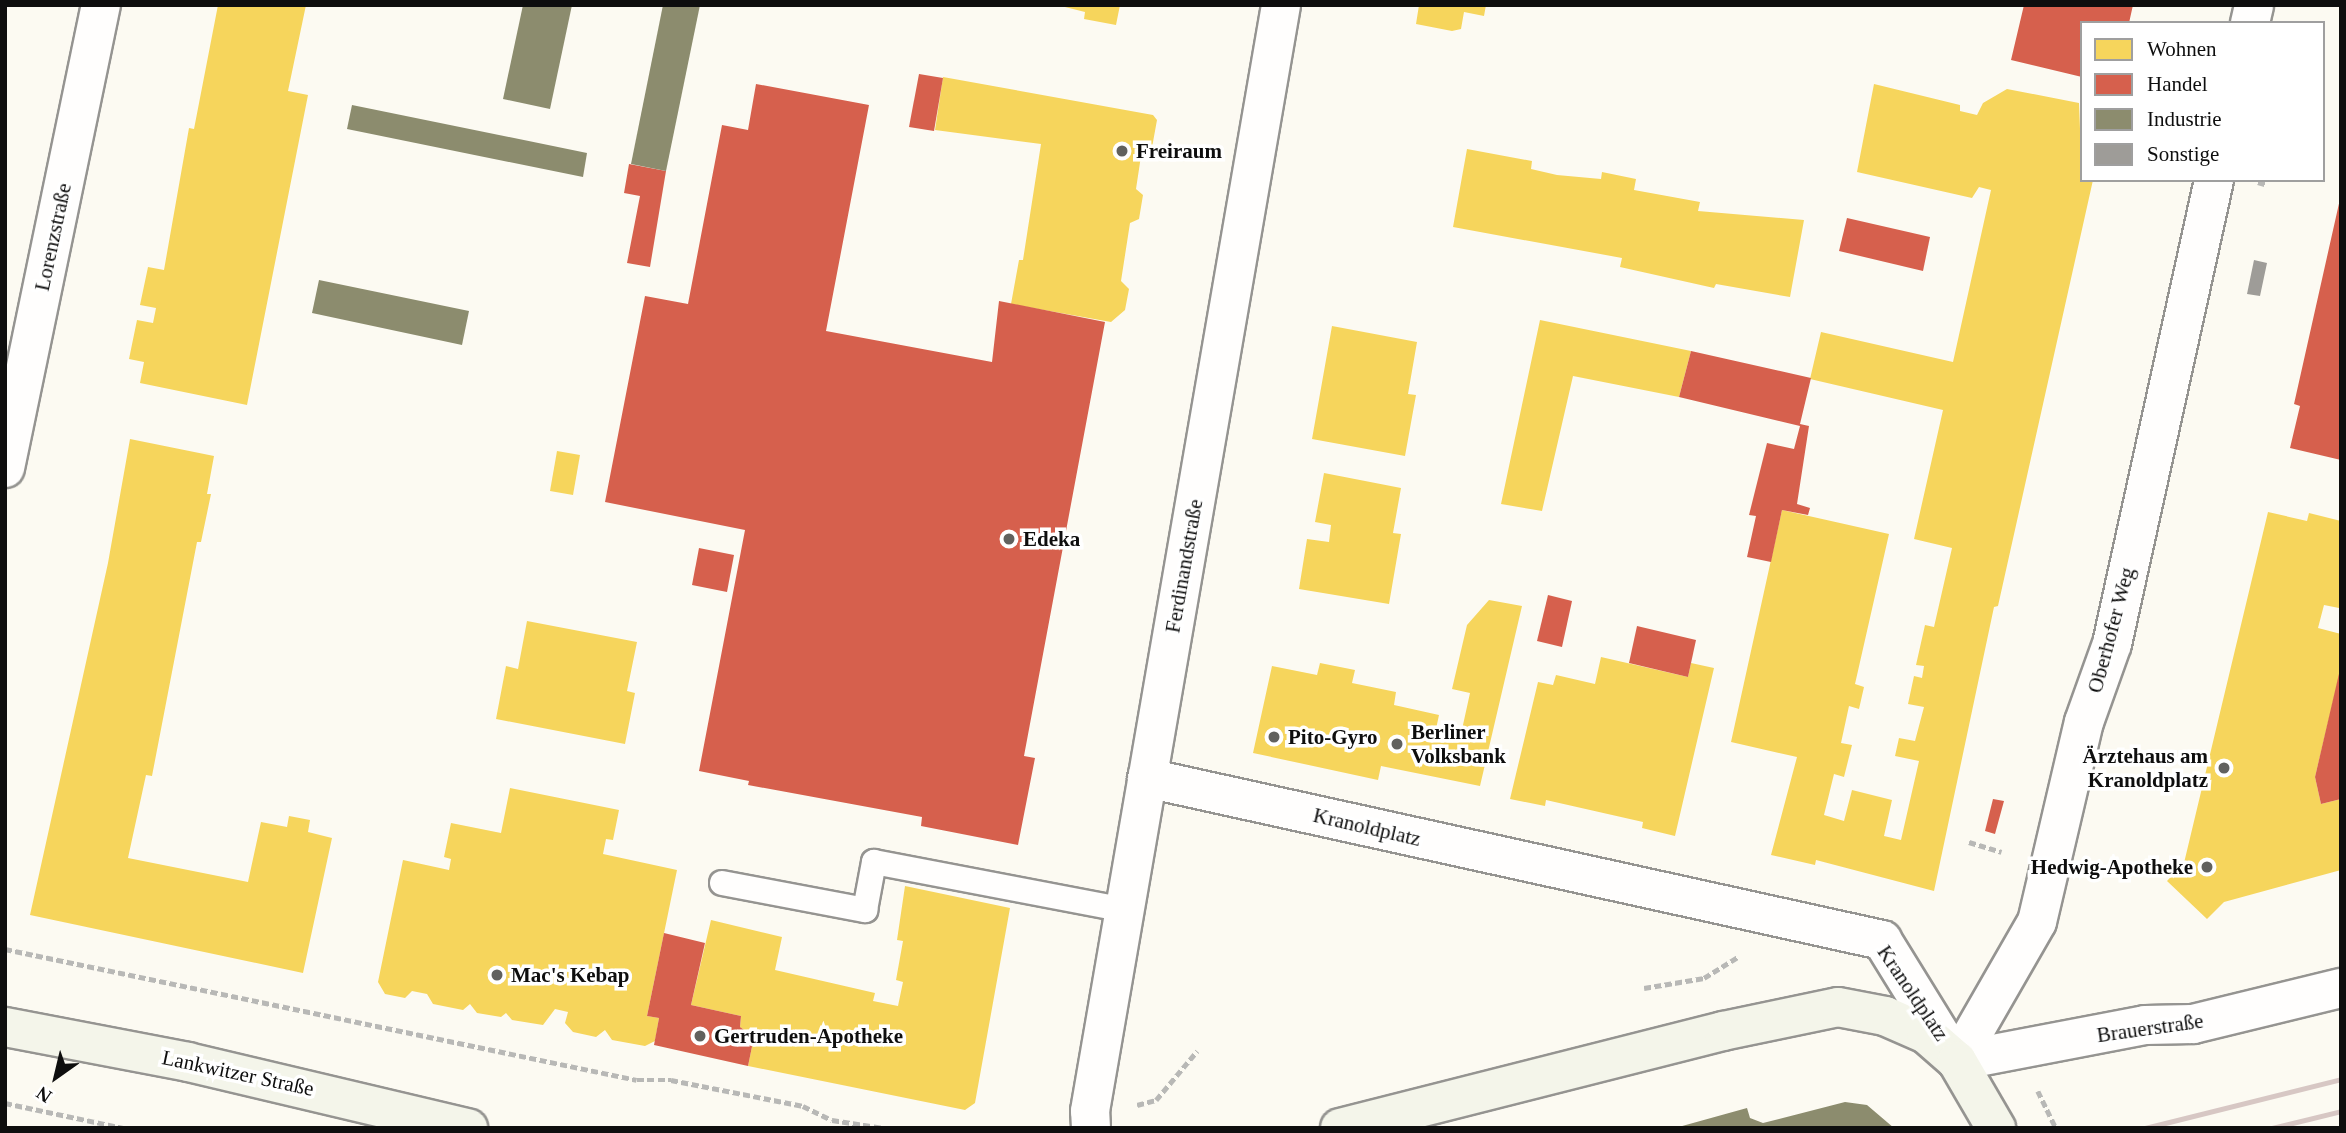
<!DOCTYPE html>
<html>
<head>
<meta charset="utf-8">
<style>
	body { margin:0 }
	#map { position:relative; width:2346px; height:1133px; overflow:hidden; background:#fcfaf2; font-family:"Times New Roman",serif }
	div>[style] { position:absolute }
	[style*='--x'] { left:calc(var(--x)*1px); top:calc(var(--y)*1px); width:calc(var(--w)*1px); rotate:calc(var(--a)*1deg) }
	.homes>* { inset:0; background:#f6d55c }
	.shops>* { inset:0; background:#d6604d }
	.industry>* { inset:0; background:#8c8c6e }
	.building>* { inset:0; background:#9e9c98 }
	.path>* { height:4.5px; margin-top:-2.25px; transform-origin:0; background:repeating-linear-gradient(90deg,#b8b8b6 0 7px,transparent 0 10.5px) }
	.roads { filter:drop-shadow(2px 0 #959491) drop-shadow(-2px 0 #959491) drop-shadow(0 2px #959491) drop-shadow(0 -2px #959491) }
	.service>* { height:24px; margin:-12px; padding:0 12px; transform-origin:12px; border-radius:12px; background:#fffefd }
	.minor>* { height:38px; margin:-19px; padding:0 19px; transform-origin:19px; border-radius:19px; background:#fffefd }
	.tertiary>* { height:38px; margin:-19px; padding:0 19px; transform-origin:19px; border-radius:19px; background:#fffefd }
	.secondary>* { height:38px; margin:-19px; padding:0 19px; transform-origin:19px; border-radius:19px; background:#f4f5ea }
	.rail>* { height:5px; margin:-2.5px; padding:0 2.5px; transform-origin:2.5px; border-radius:2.5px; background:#d7c7c4 }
	.dots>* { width:19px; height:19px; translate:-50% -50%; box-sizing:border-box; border:4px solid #fff; border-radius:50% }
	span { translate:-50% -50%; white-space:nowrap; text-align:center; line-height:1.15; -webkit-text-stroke:7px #fff; paint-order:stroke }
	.poi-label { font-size:21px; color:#0e0e0e; font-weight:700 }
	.left { translate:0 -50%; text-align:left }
	.right { translate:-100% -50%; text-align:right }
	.street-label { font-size:21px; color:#0e0e0e }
	.frame { position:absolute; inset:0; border:7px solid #0e0e0e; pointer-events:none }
	.legend { position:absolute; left:2080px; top:21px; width:245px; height:161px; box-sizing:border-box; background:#fff; border:2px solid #9f9f9f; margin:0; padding:9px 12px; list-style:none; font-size:21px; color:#0e0e0e }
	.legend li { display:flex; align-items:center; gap:14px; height:35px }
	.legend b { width:35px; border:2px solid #9f9f9f }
	.north { position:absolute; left:21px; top:1042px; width:70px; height:70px; -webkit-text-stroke:5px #fff; paint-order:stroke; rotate:214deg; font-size:19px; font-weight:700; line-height:28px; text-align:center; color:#0e0e0e }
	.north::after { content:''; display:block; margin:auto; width:24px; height:32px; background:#0e0e0e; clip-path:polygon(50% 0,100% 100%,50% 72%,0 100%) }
</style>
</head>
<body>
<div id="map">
	<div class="homes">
		<i style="clip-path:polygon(218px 5px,306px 5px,288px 91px,308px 95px,247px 405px,140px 383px,144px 362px,129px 359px,137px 320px,153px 323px,156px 308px,140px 305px,148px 267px,164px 270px,189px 128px,194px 129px)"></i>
		<i style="clip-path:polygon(1057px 5px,1120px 5px,1116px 25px,1084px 19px,1085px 12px)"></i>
		<i style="clip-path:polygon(1419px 5px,1486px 5px,1484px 16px,1464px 12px,1461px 29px,1452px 31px,1416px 24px)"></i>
		<i style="clip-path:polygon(943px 77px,1153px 115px,1157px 120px,1151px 153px,1141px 156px,1136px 189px,1143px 195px,1139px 219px,1130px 223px,1121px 281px,1129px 289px,1125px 310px,1111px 322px,1011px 304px,1019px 260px,1023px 260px,1041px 144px,935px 130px)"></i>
		<i style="clip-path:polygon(1874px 84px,1960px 105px,1960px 111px,1977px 115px,1983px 103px,2007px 89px,2079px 103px,2082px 180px,2093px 180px,1998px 606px,1994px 607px,1934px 891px,1816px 860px,1815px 865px,1771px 855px,1797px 757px,1731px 742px,1782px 510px,1889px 534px,1855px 684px,1864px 687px,1859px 709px,1849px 706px,1841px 743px,1852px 745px,1844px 777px,1834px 774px,1824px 815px,1844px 821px,1852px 790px,1892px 800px,1884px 836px,1901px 840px,1919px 761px,1895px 756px,1899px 738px,1915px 741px,1924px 707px,1908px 704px,1914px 676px,1922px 678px,1924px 666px,1916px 665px,1925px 625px,1934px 627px,1952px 548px,1914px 539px,1943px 410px,1810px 379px,1821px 332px,1953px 362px,1991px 190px,1979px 187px,1972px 198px,1857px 172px)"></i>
		<i style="clip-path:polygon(1467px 149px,1532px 161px,1531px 169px,1557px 175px,1601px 179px,1602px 172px,1636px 179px,1634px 190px,1700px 202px,1698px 211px,1804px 220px,1790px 297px,1716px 284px,1714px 288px,1620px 267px,1622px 258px,1453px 227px)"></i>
		<i style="clip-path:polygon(1540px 320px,1691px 351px,1679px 397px,1573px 376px,1542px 511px,1501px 504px)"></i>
		<i style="clip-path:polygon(1332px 326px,1417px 342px,1408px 394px,1416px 395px,1405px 456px,1312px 439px)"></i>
		<i style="clip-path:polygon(130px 439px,214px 456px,207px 494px,211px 494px,201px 542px,197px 542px,152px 776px,146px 775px,128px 858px,248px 882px,261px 822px,287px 827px,289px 816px,310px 820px,308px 832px,332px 838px,303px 973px,30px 915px,108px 563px)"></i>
		<i style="clip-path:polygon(557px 451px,580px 455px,573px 495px,550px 491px)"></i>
		<i style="clip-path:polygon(1324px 473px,1401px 488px,1393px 533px,1401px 534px,1389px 604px,1299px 589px,1307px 539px,1329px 542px,1331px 525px,1315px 522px)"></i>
		<i style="clip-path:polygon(2268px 512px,2307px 521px,2309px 513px,2341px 521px,2341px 602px,2339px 608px,2324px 605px,2318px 628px,2341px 634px,2341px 668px,2315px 777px,2321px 804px,2341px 799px,2341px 870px,2224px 902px,2207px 919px,2167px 881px,2184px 863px)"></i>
		<i style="clip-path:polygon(1489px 600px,1522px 606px,1480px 786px,1381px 766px,1378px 780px,1253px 753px,1272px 666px,1317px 675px,1320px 663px,1355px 670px,1352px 683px,1396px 692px,1394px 705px,1439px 715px,1436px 729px,1461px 734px,1470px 693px,1452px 689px,1467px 625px)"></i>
		<i style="clip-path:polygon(527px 621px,637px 642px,627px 691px,635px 693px,625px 744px,496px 719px,506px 666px,518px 669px)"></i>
		<i style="clip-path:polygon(1601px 657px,1688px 677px,1691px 663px,1714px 668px,1675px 836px,1642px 828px,1643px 822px,1546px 800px,1545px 806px,1510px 799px,1538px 682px,1553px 685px,1556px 675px,1595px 684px)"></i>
		<i style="clip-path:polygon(510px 788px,619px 810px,613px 840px,606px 839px,603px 854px,677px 870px,647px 1016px,659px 1018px,655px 1041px,645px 1046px,612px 1040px,605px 1030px,596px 1037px,573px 1032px,565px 1023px,568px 1012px,555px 1009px,543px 1025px,512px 1020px,506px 1013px,501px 1017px,477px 1013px,470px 1004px,463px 1010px,433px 1004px,427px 994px,412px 991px,405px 998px,385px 994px,378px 982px,403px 860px,449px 870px,451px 859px,444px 857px,451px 823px,501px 833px)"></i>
		<i style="clip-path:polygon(905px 886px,1010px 908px,975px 1103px,965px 1110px,748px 1066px,754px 1037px,740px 1027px,741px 1016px,691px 1005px,711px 920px,782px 937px,775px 970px,875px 993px,873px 1001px,898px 1006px,903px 982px,896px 980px,903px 941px,897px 940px)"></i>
	</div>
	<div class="shops">
		<i style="clip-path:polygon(2024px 5px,2133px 5px,2129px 23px,2082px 23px,2082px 77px,2011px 60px)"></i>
		<i style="clip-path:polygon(919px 74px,943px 78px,934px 131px,909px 127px)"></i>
		<i style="clip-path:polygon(756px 84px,869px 105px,826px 331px,992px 362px,999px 301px,1105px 322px,1024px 756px,1035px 758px,1018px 845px,921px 826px,922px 817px,748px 785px,749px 781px,699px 771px,745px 530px,605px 502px,645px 296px,688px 304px,722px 125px,748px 130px)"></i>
		<i style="clip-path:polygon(629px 164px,666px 171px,650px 267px,627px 263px,640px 196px,624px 193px)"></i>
		<i style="clip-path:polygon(2340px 199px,2341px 199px,2341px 460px,2290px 448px,2300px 406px,2294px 404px)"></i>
		<i style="clip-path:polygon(1847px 218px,1930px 237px,1923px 271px,1839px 251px)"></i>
		<i style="clip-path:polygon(1691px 351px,1811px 378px,1800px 424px,1809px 426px,1797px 504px,1810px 508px,1808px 515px,1782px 510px,1771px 562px,1747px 557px,1756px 516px,1749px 515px,1767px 443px,1794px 449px,1800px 426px,1679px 397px)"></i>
		<i style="clip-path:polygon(699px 548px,734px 555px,727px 592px,692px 585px)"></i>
		<i style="clip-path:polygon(1548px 595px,1572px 601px,1562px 647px,1537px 641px)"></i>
		<i style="clip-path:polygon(1637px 626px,1696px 640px,1688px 677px,1629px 663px)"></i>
		<i style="clip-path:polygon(2341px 665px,2341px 799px,2321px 804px,2315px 777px)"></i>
		<i style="clip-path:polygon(1993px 799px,2004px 801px,1995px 834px,1985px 831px)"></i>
		<i style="clip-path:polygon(664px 933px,705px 943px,691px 1005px,741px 1016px,740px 1027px,754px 1037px,748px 1066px,654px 1045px,659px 1018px,647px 1016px)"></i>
	</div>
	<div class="industry">
		<i style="clip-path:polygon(523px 5px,572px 5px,550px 109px,503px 99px)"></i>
		<i style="clip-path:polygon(663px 5px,700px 5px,666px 171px,631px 164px)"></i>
		<i style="clip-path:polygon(352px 105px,587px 153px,583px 177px,347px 129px)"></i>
		<i style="clip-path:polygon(319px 280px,469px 311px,462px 345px,312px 313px)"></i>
		<i style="clip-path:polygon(1845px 1102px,1867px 1105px,1894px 1128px,1675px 1128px,1747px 1108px,1750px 1118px,1763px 1123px)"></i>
	</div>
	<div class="building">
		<i style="clip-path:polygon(2254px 260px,2267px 263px,2260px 296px,2247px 294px)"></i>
	</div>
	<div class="path">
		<i style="--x:2258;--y:182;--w:10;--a:17"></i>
		<i style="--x:1969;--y:842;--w:34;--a:17"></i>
		<i style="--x:5;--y:949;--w:645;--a:11.71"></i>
		<i style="--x:637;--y:1080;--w:34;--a:0"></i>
		<i style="--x:671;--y:1080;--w:135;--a:11.1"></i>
		<i style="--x:803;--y:1106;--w:32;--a:26"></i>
		<i style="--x:832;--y:1120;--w:52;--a:8.9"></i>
		<i style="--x:1644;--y:988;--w:61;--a:-9.5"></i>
		<i style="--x:1704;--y:978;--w:39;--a:-32"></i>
		<i style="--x:2038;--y:1091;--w:41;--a:64.1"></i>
		<i style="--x:5;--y:1103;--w:122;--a:11.9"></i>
		<i style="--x:1137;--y:1105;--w:20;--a:-15"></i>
		<i style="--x:1156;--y:1100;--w:64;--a:-50.1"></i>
	</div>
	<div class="roads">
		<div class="service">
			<i style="--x:722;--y:883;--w:146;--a:10.7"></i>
			<i style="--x:865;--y:910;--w:49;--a:-79.4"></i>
			<i style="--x:874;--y:862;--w:256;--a:10.8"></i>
		</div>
		<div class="minor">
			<i style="--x:2250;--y:23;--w:18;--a:-77"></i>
			<i style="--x:1147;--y:778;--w:753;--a:12.43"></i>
			<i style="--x:1882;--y:940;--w:141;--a:58.3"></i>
			<i style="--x:1957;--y:1061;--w:160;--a:-60.1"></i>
			<i style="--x:2037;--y:922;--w:205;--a:-76.8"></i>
			<i style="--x:2084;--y:722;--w:83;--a:-70.3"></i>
			<i style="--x:2112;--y:644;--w:475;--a:-77.6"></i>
			<i style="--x:1957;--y:1061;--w:191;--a:-10.8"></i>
			<i style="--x:2145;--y:1025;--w:48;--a:-1.2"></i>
			<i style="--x:2193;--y:1024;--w:152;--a:-13.7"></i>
			<i style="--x:1091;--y:1128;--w:17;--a:-93"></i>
			<i style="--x:1090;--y:1111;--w:1122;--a:-80.2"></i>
		</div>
		<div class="tertiary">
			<i style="--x:5;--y:468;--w:473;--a:-78.3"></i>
		</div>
		<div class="secondary">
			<i style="--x:5;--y:1027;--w:186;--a:10.8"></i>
			<i style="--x:188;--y:1062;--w:288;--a:13.3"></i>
			<i style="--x:1340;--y:1128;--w:395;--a:-14.2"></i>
			<i style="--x:1723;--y:1031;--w:117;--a:-11.8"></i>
			<i style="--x:1838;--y:1007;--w:48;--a:10.8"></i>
			<i style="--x:1885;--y:1016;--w:45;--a:23.7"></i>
			<i style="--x:1926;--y:1034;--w:41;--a:41.1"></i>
			<i style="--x:1957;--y:1061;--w:78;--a:59.8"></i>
		</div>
	</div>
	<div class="rail">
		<i style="--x:2145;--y:1128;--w:202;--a:-14"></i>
		<i style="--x:2272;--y:1128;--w:71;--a:-13.8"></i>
	</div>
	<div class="dots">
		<i style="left:1122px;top:151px;background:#61615e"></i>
		<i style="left:1009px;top:539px;background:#61615e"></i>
		<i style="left:1274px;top:737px;background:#61615e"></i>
		<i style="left:1397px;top:744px;background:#61615e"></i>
		<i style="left:2224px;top:768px;background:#61615e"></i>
		<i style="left:2207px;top:867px;background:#61615e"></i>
		<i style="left:497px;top:975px;background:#61615e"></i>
		<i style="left:700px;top:1036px;background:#61615e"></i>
	</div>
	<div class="poi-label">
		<span class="left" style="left:1136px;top:151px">Freiraum</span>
		<span class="left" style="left:1023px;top:539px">Edeka</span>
		<span class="left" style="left:1411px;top:744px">Berliner<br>Volksbank</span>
		<span class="left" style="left:1288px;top:737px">Pito-Gyro</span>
		<span class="right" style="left:2208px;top:768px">Ärztehaus am<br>Kranoldplatz</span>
		<span class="right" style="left:2193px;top:867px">Hedwig-Apotheke</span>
		<span class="left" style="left:511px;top:975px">Mac's Kebap</span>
		<span class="left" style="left:714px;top:1036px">Gertruden-Apotheke</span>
	</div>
	<div class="street-label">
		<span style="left:53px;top:237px;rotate:-78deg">Lorenzstraße</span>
		<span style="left:1184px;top:566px;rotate:-80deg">Ferdinandstraße</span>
		<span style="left:2111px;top:630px;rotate:-75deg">Oberhofer Weg</span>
		<span style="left:1367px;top:827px;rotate:13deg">Kranoldplatz</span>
		<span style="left:1913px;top:993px;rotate:56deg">Kranoldplatz</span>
		<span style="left:2150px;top:1028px;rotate:-8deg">Brauerstraße</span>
		<span style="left:238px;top:1073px;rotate:12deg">Lankwitzer Straße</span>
	</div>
	<div class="frame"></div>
	<ul class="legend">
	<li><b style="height:19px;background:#f6d55c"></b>Wohnen</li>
	<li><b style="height:19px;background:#d6604d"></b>Handel</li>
	<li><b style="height:19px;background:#8c8c6e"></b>Industrie</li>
	<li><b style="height:19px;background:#9e9c98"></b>Sonstige</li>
	</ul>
	<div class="north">N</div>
</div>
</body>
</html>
